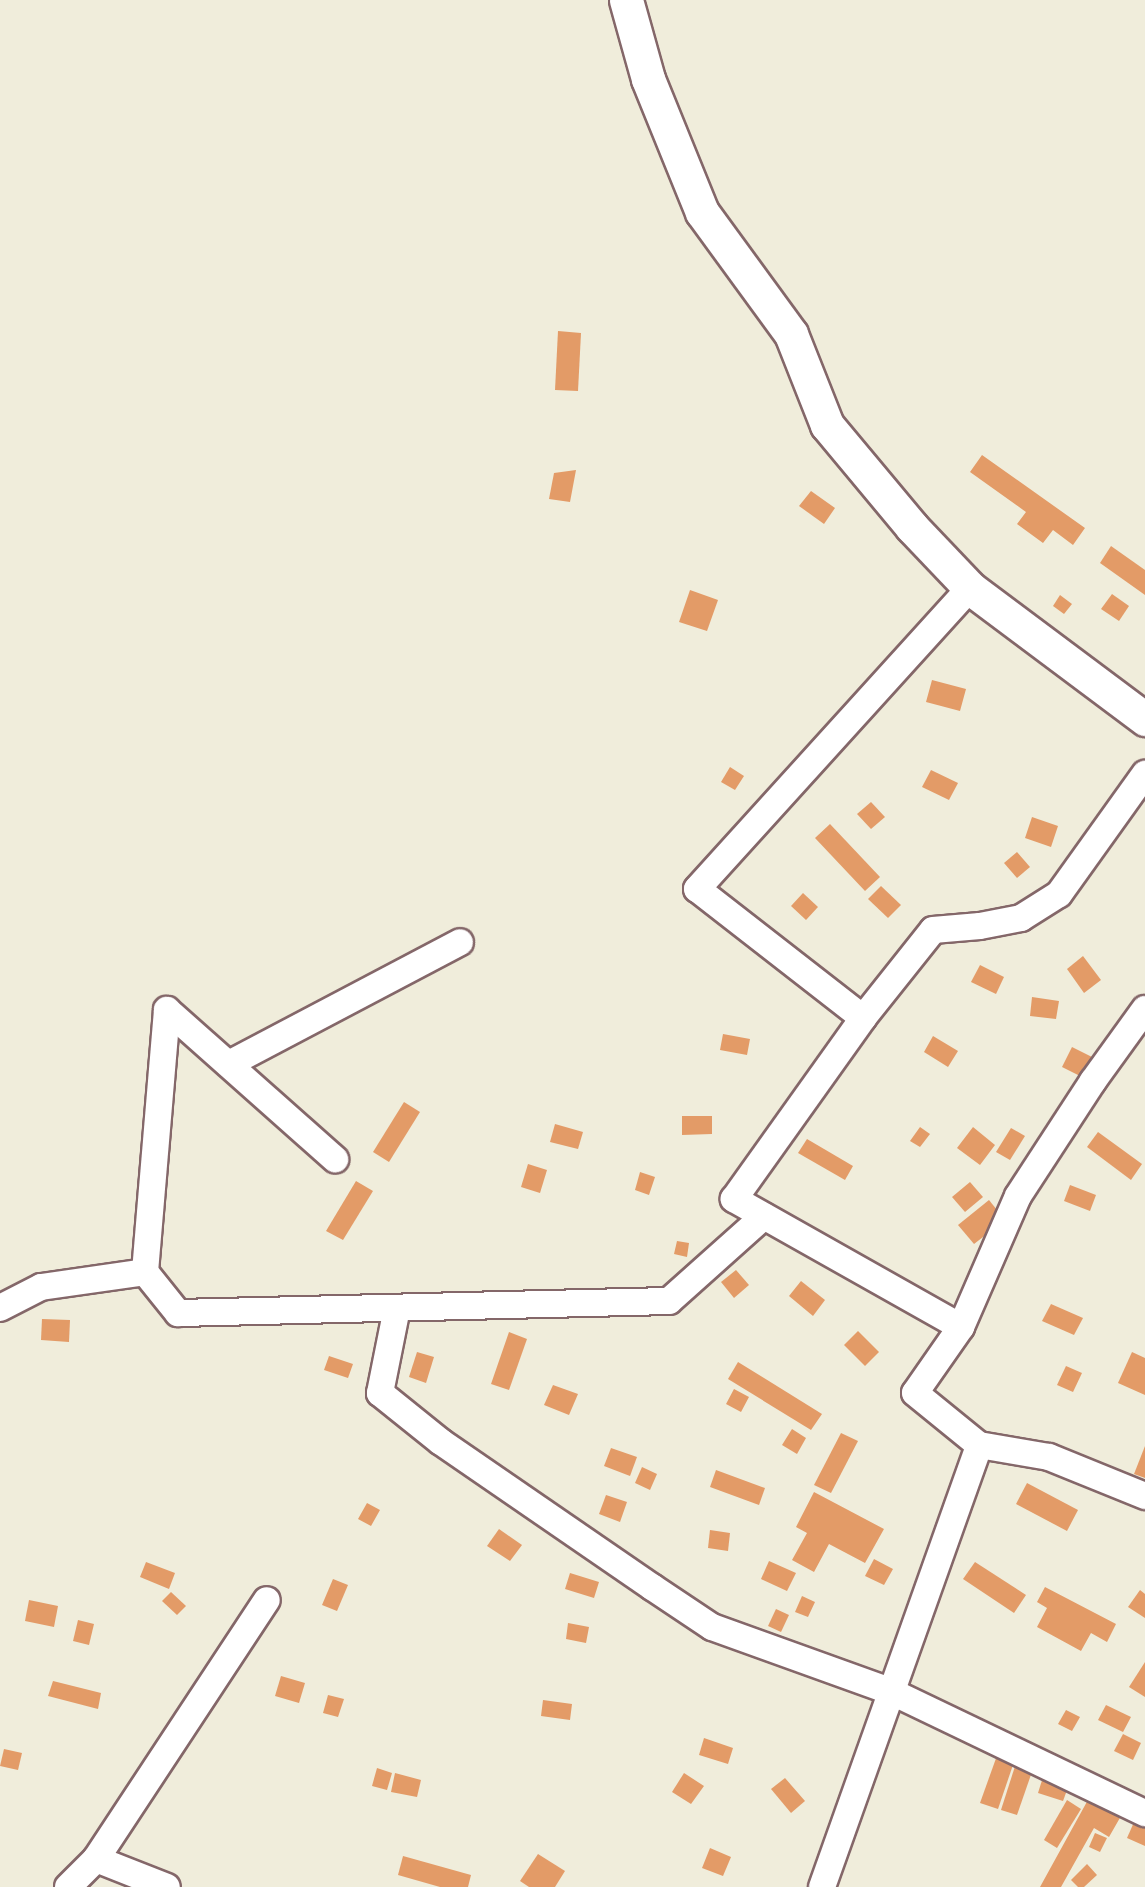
<!DOCTYPE html>
<html>
<head>
<meta charset="utf-8">
<style>
	body { margin:0 }
	#map { position:relative; width:1145px; height:1887px; overflow:hidden; background:#f0eddb; font-family:Pangolin,sans-serif }
	div>[style] { position:absolute }
	[style*='--x'] { left:calc(var(--x)*1px); top:calc(var(--y)*1px); width:calc(var(--w)*1px); rotate:calc(var(--a)*1deg) }
	.building>* { inset:0; background:#e39b67 }
	.roads { filter:drop-shadow(2px 0 #846769) drop-shadow(-2px 0 #846769) drop-shadow(0 2px #846769) drop-shadow(0 -2px #846769) }
	.street>* { height:26px; margin:-13px; padding:0 13px; transform-origin:13px; border-radius:13px; background:#fff }
	.secondary>* { height:33px; margin:-16.5px; padding:0 16.5px; transform-origin:16.5px; border-radius:16.5px; background:#fff }
	span { translate:-50% -50%; white-space:nowrap; text-align:center; line-height:1.15; -webkit-text-stroke:5px #f6f6f2; paint-order:stroke }
</style>
</head>
<body>
<div id="map">
	<div class="building">
		<i style="clip-path:polygon(558px 331px,581px 333px,578px 391px,555px 390px)"></i>
		<i style="clip-path:polygon(982px 455px,1085px 528px,1073px 545px,1053px 530px,1043px 543px,1017px 524px,1026px 512px,970px 472px)"></i>
		<i style="clip-path:polygon(576px 470px,570px 502px,549px 499px,554px 473px)"></i>
		<i style="clip-path:polygon(811px 491px,835px 508px,824px 524px,799px 506px)"></i>
		<i style="clip-path:polygon(1111px 546px,1145px 570px,1145px 595px,1100px 563px)"></i>
		<i style="clip-path:polygon(690px 590px,718px 600px,707px 631px,679px 622px)"></i>
		<i style="clip-path:polygon(1112px 594px,1129px 606px,1119px 621px,1101px 609px)"></i>
		<i style="clip-path:polygon(1060px 595px,1072px 604px,1064px 614px,1053px 606px)"></i>
		<i style="clip-path:polygon(932px 680px,966px 689px,960px 711px,926px 702px)"></i>
		<i style="clip-path:polygon(730px 767px,744px 776px,735px 790px,721px 782px)"></i>
		<i style="clip-path:polygon(931px 770px,958px 783px,949px 800px,922px 787px)"></i>
		<i style="clip-path:polygon(871px 802px,885px 817px,871px 829px,857px 814px)"></i>
		<i style="clip-path:polygon(1032px 817px,1058px 826px,1051px 847px,1025px 838px)"></i>
		<i style="clip-path:polygon(830px 824px,880px 877px,865px 891px,815px 838px)"></i>
		<i style="clip-path:polygon(1017px 852px,1030px 867px,1017px 878px,1004px 863px)"></i>
		<i style="clip-path:polygon(881px 886px,901px 905px,888px 918px,868px 899px)"></i>
		<i style="clip-path:polygon(803px 893px,818px 907px,806px 920px,791px 906px)"></i>
		<i style="clip-path:polygon(1083px 956px,1101px 980px,1084px 993px,1067px 969px)"></i>
		<i style="clip-path:polygon(980px 965px,1004px 977px,996px 994px,971px 982px)"></i>
		<i style="clip-path:polygon(1032px 997px,1059px 1001px,1056px 1019px,1030px 1016px)"></i>
		<i style="clip-path:polygon(723px 1034px,750px 1039px,747px 1055px,720px 1050px)"></i>
		<i style="clip-path:polygon(933px 1036px,958px 1051px,948px 1067px,924px 1052px)"></i>
		<i style="clip-path:polygon(1072px 1047px,1094px 1058px,1084px 1078px,1062px 1067px)"></i>
		<i style="clip-path:polygon(404px 1102px,420px 1112px,389px 1162px,373px 1152px)"></i>
		<i style="clip-path:polygon(682px 1116px,712px 1116px,712px 1134px,682px 1135px)"></i>
		<i style="clip-path:polygon(555px 1124px,583px 1132px,578px 1149px,550px 1142px)"></i>
		<i style="clip-path:polygon(920px 1127px,930px 1134px,920px 1147px,910px 1141px)"></i>
		<i style="clip-path:polygon(973px 1127px,995px 1145px,980px 1165px,957px 1148px)"></i>
		<i style="clip-path:polygon(1011px 1128px,1025px 1136px,1010px 1160px,996px 1152px)"></i>
		<i style="clip-path:polygon(1098px 1132px,1142px 1164px,1131px 1180px,1087px 1147px)"></i>
		<i style="clip-path:polygon(807px 1139px,853px 1166px,845px 1180px,798px 1153px)"></i>
		<i style="clip-path:polygon(528px 1164px,547px 1170px,540px 1193px,521px 1187px)"></i>
		<i style="clip-path:polygon(640px 1172px,655px 1177px,649px 1195px,635px 1190px)"></i>
		<i style="clip-path:polygon(356px 1181px,373px 1191px,343px 1240px,326px 1231px)"></i>
		<i style="clip-path:polygon(970px 1182px,983px 1197px,965px 1212px,952px 1197px)"></i>
		<i style="clip-path:polygon(1070px 1185px,1096px 1195px,1090px 1211px,1064px 1201px)"></i>
		<i style="clip-path:polygon(989px 1200px,1005px 1220px,974px 1244px,958px 1225px)"></i>
		<i style="clip-path:polygon(677px 1241px,689px 1243px,687px 1257px,674px 1254px)"></i>
		<i style="clip-path:polygon(736px 1270px,749px 1285px,734px 1298px,721px 1282px)"></i>
		<i style="clip-path:polygon(801px 1281px,825px 1300px,813px 1316px,789px 1296px)"></i>
		<i style="clip-path:polygon(1051px 1304px,1083px 1318px,1074px 1335px,1042px 1321px)"></i>
		<i style="clip-path:polygon(42px 1319px,70px 1320px,69px 1342px,41px 1340px)"></i>
		<i style="clip-path:polygon(858px 1331px,879px 1352px,865px 1366px,844px 1345px)"></i>
		<i style="clip-path:polygon(509px 1332px,527px 1339px,509px 1390px,491px 1384px)"></i>
		<i style="clip-path:polygon(417px 1352px,434px 1357px,426px 1383px,409px 1377px)"></i>
		<i style="clip-path:polygon(1132px 1352px,1145px 1358px,1145px 1395px,1118px 1383px)"></i>
		<i style="clip-path:polygon(329px 1356px,353px 1364px,348px 1378px,324px 1370px)"></i>
		<i style="clip-path:polygon(738px 1362px,822px 1414px,811px 1430px,728px 1379px)"></i>
		<i style="clip-path:polygon(1066px 1366px,1082px 1373px,1073px 1392px,1057px 1385px)"></i>
		<i style="clip-path:polygon(553px 1385px,578px 1394px,569px 1415px,544px 1405px)"></i>
		<i style="clip-path:polygon(734px 1389px,749px 1397px,741px 1412px,726px 1404px)"></i>
		<i style="clip-path:polygon(792px 1429px,806px 1438px,797px 1454px,782px 1445px)"></i>
		<i style="clip-path:polygon(841px 1433px,858px 1441px,831px 1493px,814px 1485px)"></i>
		<i style="clip-path:polygon(1145px 1446px,1145px 1478px,1134px 1474px)"></i>
		<i style="clip-path:polygon(611px 1448px,637px 1457px,630px 1476px,604px 1466px)"></i>
		<i style="clip-path:polygon(642px 1467px,657px 1474px,650px 1490px,635px 1483px)"></i>
		<i style="clip-path:polygon(716px 1470px,765px 1488px,759px 1505px,710px 1487px)"></i>
		<i style="clip-path:polygon(1027px 1483px,1078px 1510px,1067px 1531px,1016px 1504px)"></i>
		<i style="clip-path:polygon(814px 1492px,884px 1529px,865px 1563px,829px 1544px,814px 1572px,792px 1560px,807px 1533px,796px 1527px)"></i>
		<i style="clip-path:polygon(606px 1495px,627px 1502px,620px 1522px,599px 1514px)"></i>
		<i style="clip-path:polygon(367px 1503px,380px 1510px,371px 1526px,358px 1519px)"></i>
		<i style="clip-path:polygon(499px 1529px,522px 1545px,510px 1561px,487px 1546px)"></i>
		<i style="clip-path:polygon(710px 1530px,730px 1533px,728px 1551px,708px 1548px)"></i>
		<i style="clip-path:polygon(874px 1559px,893px 1569px,884px 1585px,865px 1576px)"></i>
		<i style="clip-path:polygon(769px 1561px,796px 1573px,787px 1591px,761px 1579px)"></i>
		<i style="clip-path:polygon(146px 1562px,175px 1573px,169px 1589px,140px 1577px)"></i>
		<i style="clip-path:polygon(975px 1562px,1026px 1595px,1014px 1613px,963px 1579px)"></i>
		<i style="clip-path:polygon(570px 1573px,599px 1582px,594px 1598px,565px 1589px)"></i>
		<i style="clip-path:polygon(333px 1579px,348px 1585px,337px 1611px,322px 1605px)"></i>
		<i style="clip-path:polygon(1045px 1587px,1116px 1624px,1107px 1642px,1091px 1633px,1081px 1651px,1037px 1627px,1047px 1608px,1037px 1602px)"></i>
		<i style="clip-path:polygon(1140px 1590px,1145px 1594px,1145px 1618px,1128px 1607px)"></i>
		<i style="clip-path:polygon(171px 1592px,186px 1606px,177px 1615px,162px 1601px)"></i>
		<i style="clip-path:polygon(802px 1596px,815px 1602px,808px 1617px,795px 1612px)"></i>
		<i style="clip-path:polygon(29px 1600px,58px 1606px,54px 1627px,25px 1621px)"></i>
		<i style="clip-path:polygon(776px 1609px,789px 1615px,781px 1632px,768px 1626px)"></i>
		<i style="clip-path:polygon(78px 1620px,94px 1624px,89px 1645px,73px 1641px)"></i>
		<i style="clip-path:polygon(568px 1623px,589px 1627px,586px 1643px,566px 1639px)"></i>
		<i style="clip-path:polygon(1145px 1662px,1145px 1697px,1129px 1687px)"></i>
		<i style="clip-path:polygon(281px 1676px,305px 1683px,299px 1703px,275px 1696px)"></i>
		<i style="clip-path:polygon(53px 1681px,101px 1693px,98px 1709px,48px 1696px)"></i>
		<i style="clip-path:polygon(328px 1695px,344px 1699px,338px 1717px,323px 1713px)"></i>
		<i style="clip-path:polygon(543px 1700px,572px 1704px,570px 1720px,541px 1716px)"></i>
		<i style="clip-path:polygon(1106px 1705px,1131px 1717px,1123px 1732px,1098px 1720px)"></i>
		<i style="clip-path:polygon(1066px 1710px,1080px 1717px,1072px 1731px,1058px 1724px)"></i>
		<i style="clip-path:polygon(1123px 1734px,1141px 1743px,1133px 1760px,1114px 1751px)"></i>
		<i style="clip-path:polygon(704px 1738px,733px 1748px,728px 1764px,699px 1755px)"></i>
		<i style="clip-path:polygon(4px 1749px,22px 1753px,18px 1770px,0 1766px)"></i>
		<i style="clip-path:polygon(999px 1750px,1016px 1756px,998px 1809px,980px 1803px)"></i>
		<i style="clip-path:polygon(1017px 1760px,1034px 1766px,1017px 1815px,1001px 1810px)"></i>
		<i style="clip-path:polygon(377px 1768px,392px 1773px,387px 1790px,372px 1786px)"></i>
		<i style="clip-path:polygon(395px 1773px,421px 1780px,417px 1797px,391px 1792px)"></i>
		<i style="clip-path:polygon(684px 1773px,704px 1786px,691px 1804px,672px 1792px)"></i>
		<i style="clip-path:polygon(1044px 1774px,1070px 1782px,1063px 1801px,1038px 1793px)"></i>
		<i style="clip-path:polygon(785px 1778px,805px 1801px,791px 1813px,771px 1789px)"></i>
		<i style="clip-path:polygon(1089px 1798px,1121px 1816px,1109px 1837px,1094px 1828px,1061px 1887px,1040px 1887px)"></i>
		<i style="clip-path:polygon(1067px 1800px,1081px 1809px,1057px 1848px,1044px 1840px)"></i>
		<i style="clip-path:polygon(1135px 1820px,1145px 1825px,1145px 1846px,1127px 1838px)"></i>
		<i style="clip-path:polygon(1095px 1833px,1107px 1838px,1100px 1852px,1089px 1847px)"></i>
		<i style="clip-path:polygon(710px 1848px,731px 1857px,723px 1876px,702px 1868px)"></i>
		<i style="clip-path:polygon(538px 1854px,565px 1871px,555px 1887px,529px 1887px,520px 1881px)"></i>
		<i style="clip-path:polygon(403px 1856px,471px 1875px,468px 1887px,440px 1887px,398px 1875px)"></i>
		<i style="clip-path:polygon(1087px 1864px,1097px 1875px,1084px 1887px,1078px 1887px,1071px 1880px)"></i>
	</div>
	<div class="roads">
		<div class="street">
			<i style="--x:1145;--y:1009;--w:89;--a:125.8"></i>
			<i style="--x:1093;--y:1081;--w:137;--a:123.1"></i>
			<i style="--x:1018;--y:1196;--w:143;--a:113.5"></i>
			<i style="--x:961;--y:1327;--w:80;--a:124.9"></i>
			<i style="--x:915;--y:1393;--w:82;--a:39.1"></i>
			<i style="--x:979;--y:1445;--w:71;--a:9.7"></i>
			<i style="--x:1049;--y:1457;--w:104;--a:22.1"></i>
			<i style="--x:863;--y:1018;--w:210;--a:-142.1"></i>
			<i style="--x:697;--y:889;--w:406;--a:-47.8"></i>
			<i style="--x:229;--y:1064;--w:261;--a:-27.8"></i>
			<i style="--x:145;--y:1272;--w:263;--a:-85.2"></i>
			<i style="--x:167;--y:1010;--w:225;--a:41.6"></i>
			<i style="--x:0;--y:1308;--w:46;--a:-27.1"></i>
			<i style="--x:41;--y:1287;--w:105;--a:-8.2"></i>
			<i style="--x:145;--y:1272;--w:53;--a:51.2"></i>
			<i style="--x:178;--y:1313;--w:491;--a:-1.4"></i>
			<i style="--x:669;--y:1301;--w:127;--a:-41.8"></i>
			<i style="--x:397;--y:1308;--w:87;--a:101.3"></i>
			<i style="--x:380;--y:1393;--w:78;--a:38.8"></i>
			<i style="--x:441;--y:1442;--w:256;--a:34.5"></i>
			<i style="--x:652;--y:1587;--w:72;--a:33.7"></i>
			<i style="--x:712;--y:1627;--w:189;--a:19.8"></i>
			<i style="--x:890;--y:1691;--w:283;--a:25.6"></i>
			<i style="--x:961;--y:1327;--w:261;--a:-150.6"></i>
			<i style="--x:734;--y:1199;--w:222;--a:-54.5"></i>
			<i style="--x:863;--y:1018;--w:112;--a:-51.5"></i>
			<i style="--x:933;--y:930;--w:47;--a:-4.9"></i>
			<i style="--x:980;--y:926;--w:42;--a:-11"></i>
			<i style="--x:1021;--y:918;--w:45;--a:-32.3"></i>
			<i style="--x:1059;--y:894;--w:148;--a:-54.4"></i>
			<i style="--x:96;--y:1859;--w:76;--a:21.5"></i>
			<i style="--x:68;--y:1887;--w:40;--a:-45"></i>
			<i style="--x:96;--y:1859;--w:310;--a:-56.6"></i>
			<i style="--x:822;--y:1887;--w:469;--a:-70.4"></i>
		</div>
		<div class="secondary">
			<i style="--x:626;--y:0;--w:82;--a:74.4"></i>
			<i style="--x:648;--y:79;--w:144;--a:67.9"></i>
			<i style="--x:702;--y:212;--w:151;--a:53.9"></i>
			<i style="--x:791;--y:334;--w:98;--a:68.4"></i>
			<i style="--x:827;--y:425;--w:133;--a:50.2"></i>
			<i style="--x:912;--y:527;--w:84;--a:46.4"></i>
			<i style="--x:970;--y:588;--w:219;--a:36.8"></i>
		</div>
	</div>
</div>
</body>
</html>
